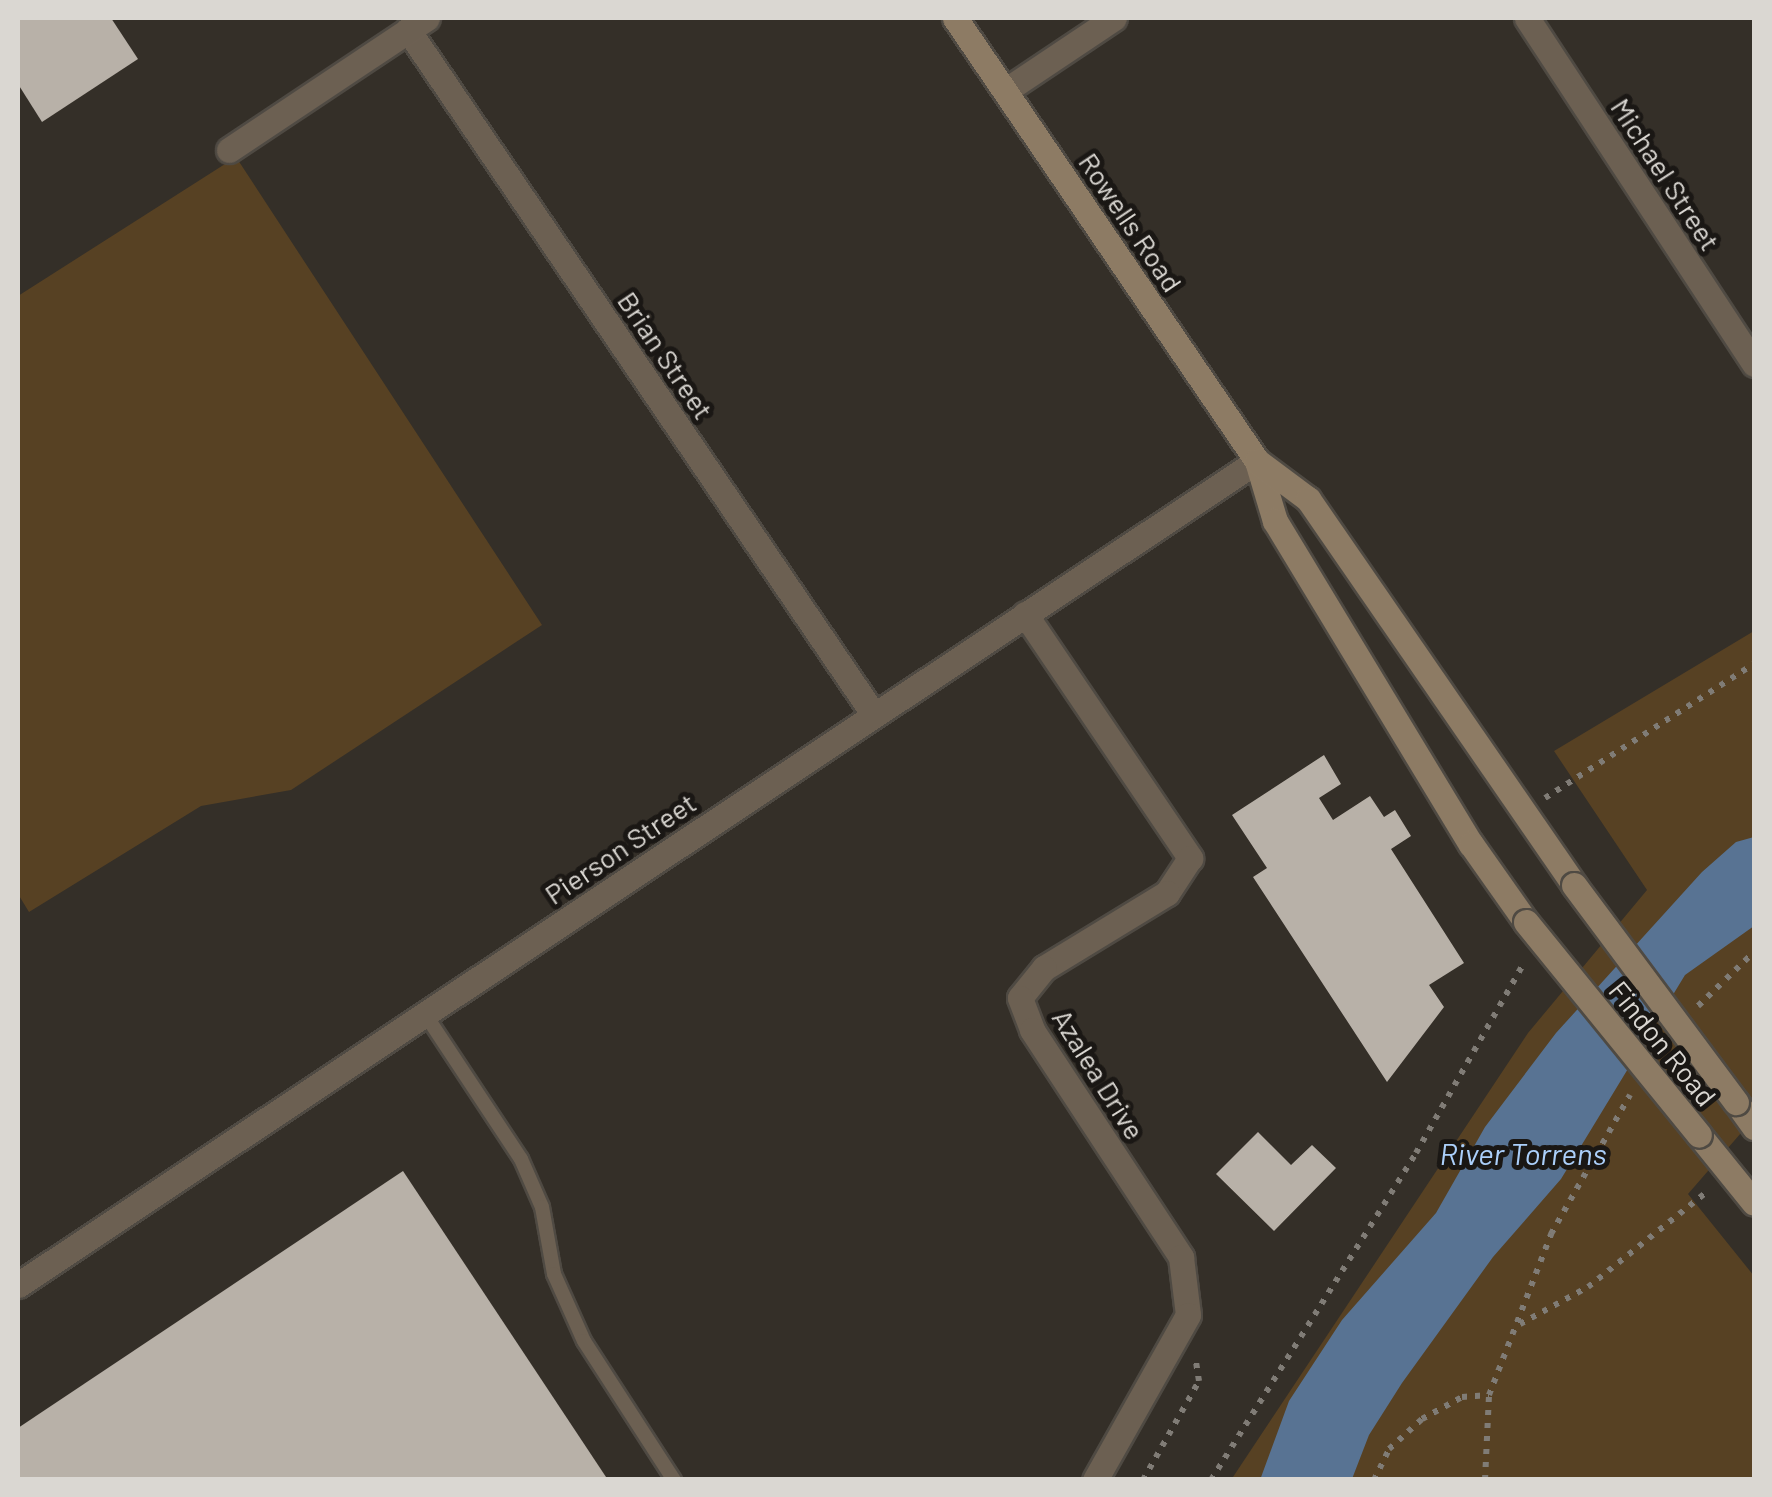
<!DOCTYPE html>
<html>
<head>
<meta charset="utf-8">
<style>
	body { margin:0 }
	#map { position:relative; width:1772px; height:1497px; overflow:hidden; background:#342f28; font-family:Barlow,sans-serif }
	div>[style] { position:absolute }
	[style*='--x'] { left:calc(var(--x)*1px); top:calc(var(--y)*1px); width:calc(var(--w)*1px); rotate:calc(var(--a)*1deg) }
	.green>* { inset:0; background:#574123 }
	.water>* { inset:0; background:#587393 }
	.building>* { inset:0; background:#b8b1a8 }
	.path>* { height:6px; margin-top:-3px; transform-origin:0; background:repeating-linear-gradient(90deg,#807c76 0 5px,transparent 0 13px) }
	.roads { filter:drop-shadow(2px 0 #4f4a43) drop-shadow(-2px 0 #4f4a43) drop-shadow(0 2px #4f4a43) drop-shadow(0 -2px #4f4a43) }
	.lane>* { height:14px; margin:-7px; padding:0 7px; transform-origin:7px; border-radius:7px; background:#6c6052 }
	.street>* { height:25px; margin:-12.5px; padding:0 12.5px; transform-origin:12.5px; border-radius:12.5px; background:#6c6052 }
	.secondary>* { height:25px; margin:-12.5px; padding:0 12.5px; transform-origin:12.5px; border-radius:12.5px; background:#8d7b64 }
	.bridges { filter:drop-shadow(2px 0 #4f4a43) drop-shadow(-2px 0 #4f4a43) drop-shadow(0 2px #4f4a43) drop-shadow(0 -2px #4f4a43) }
	.secondary-bridge>* { height:25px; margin:-12.5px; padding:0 12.5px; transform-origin:12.5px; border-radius:12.5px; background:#8d7b64 }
	span { translate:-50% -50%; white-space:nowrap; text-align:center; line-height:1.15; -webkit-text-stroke:10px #1a1714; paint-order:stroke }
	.street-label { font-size:28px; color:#dad7d2 }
	.water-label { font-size:30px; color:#abcffa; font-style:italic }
	.frame { position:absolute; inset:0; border:20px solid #dad7d2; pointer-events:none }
</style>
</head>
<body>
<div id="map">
	<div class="green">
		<i style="clip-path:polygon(236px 157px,542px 625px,291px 790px,201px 806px,29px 912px,18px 894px,18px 296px)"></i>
		<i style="clip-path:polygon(1754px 631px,1754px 1118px,1688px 1194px,1754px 1276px,1754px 1479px,1231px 1480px,1528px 1033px,1647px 890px,1554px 751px)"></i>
	</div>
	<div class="water">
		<i style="clip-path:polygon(1754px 837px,1754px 926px,1685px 975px,1561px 1179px,1493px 1257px,1402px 1383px,1369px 1435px,1352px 1479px,1260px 1480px,1289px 1401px,1342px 1320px,1436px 1213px,1485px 1127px,1556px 1033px,1702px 872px,1736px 842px)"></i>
	</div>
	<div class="building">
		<i style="clip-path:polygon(18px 18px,111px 18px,138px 59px,42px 122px,18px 84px)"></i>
		<i style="clip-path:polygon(1324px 755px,1341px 784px,1319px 798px,1333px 820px,1370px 796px,1384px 817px,1395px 810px,1411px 836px,1391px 849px,1464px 963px,1429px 985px,1444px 1007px,1387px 1082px,1253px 877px,1267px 868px,1232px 815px)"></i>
		<i style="clip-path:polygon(1258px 1132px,1291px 1165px,1312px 1145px,1336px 1168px,1274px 1231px,1216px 1174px)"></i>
		<i style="clip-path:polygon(403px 1171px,608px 1480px,18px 1480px,18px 1428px)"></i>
	</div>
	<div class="path">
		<i style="--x:1545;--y:798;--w:248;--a:-32.7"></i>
		<i style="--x:1698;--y:1006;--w:78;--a:-44"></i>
		<i style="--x:1520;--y:1324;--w:77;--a:-28.6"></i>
		<i style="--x:1588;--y:1287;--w:155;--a:-38.7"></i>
		<i style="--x:1143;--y:1480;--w:114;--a:-60.5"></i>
		<i style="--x:1199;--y:1381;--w:20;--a:-99"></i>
		<i style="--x:1211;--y:1480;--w:386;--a:-57.9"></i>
		<i style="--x:1416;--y:1153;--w:219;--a:-60.4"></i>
		<i style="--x:1374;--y:1480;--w:34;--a:-64"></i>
		<i style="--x:1389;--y:1449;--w:45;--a:-42.3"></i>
		<i style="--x:1422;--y:1419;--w:46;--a:-28.8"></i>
		<i style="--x:1462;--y:1397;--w:27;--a:-4"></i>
		<i style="--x:1485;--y:1480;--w:85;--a:-87.3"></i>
		<i style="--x:1489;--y:1395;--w:173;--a:-68.9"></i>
		<i style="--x:1551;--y:1234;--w:160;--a:-60.4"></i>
	</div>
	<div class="roads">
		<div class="lane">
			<i style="--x:425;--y:1014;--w:174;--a:56.5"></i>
			<i style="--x:521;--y:1159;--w:52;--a:66.4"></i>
			<i style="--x:542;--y:1207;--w:68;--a:79.8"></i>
			<i style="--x:554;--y:1274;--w:73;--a:65.9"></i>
			<i style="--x:584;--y:1341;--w:166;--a:57.1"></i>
		</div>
		<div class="street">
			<i style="--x:1527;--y:18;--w:414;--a:56.7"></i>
			<i style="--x:408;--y:30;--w:828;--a:55.77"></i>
			<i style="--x:1005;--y:91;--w:131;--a:-33.8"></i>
			<i style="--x:229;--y:150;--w:238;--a:-33.7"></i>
			<i style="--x:1025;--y:614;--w:295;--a:55.9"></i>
			<i style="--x:1190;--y:858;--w:42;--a:123.3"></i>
			<i style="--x:1167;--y:893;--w:144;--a:148.6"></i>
			<i style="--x:1044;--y:968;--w:38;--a:129"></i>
			<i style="--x:1020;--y:998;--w:34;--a:69"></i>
			<i style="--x:1032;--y:1030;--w:272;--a:56.7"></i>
			<i style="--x:1181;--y:1257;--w:58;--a:83.1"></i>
			<i style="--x:1188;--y:1315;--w:189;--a:119.4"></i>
			<i style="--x:18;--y:1285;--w:1488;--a:-33.63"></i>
		</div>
		<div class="secondary">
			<i style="--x:955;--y:18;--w:536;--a:55.72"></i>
			<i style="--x:1257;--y:461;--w:63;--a:73.3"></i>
			<i style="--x:1275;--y:521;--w:378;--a:58.8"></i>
			<i style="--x:1471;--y:844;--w:95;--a:54.8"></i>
			<i style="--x:1257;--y:461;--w:64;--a:36.7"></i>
			<i style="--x:1308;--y:499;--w:469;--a:55.4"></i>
			<i style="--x:1736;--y:1102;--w:31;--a:54"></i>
			<i style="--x:1699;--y:1135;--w:87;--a:51"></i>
		</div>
	</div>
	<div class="bridges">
		<div class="secondary-bridge">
			<i style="--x:1574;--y:885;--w:271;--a:53.3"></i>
			<i style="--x:1526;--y:922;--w:274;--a:50.9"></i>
		</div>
	</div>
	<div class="street-label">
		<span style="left:1666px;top:174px;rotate:57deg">Michael Street</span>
		<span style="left:1131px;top:222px;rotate:56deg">Rowells Road</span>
		<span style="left:666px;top:355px;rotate:56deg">Brian Street</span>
		<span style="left:620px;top:848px;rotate:-34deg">Pierson Street</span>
		<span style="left:1663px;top:1043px;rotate:51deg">Findon Road</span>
		<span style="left:1099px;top:1074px;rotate:58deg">Azalea Drive</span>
	</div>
	<div class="water-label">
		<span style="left:1523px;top:1153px">River Torrens</span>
	</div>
	<div class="frame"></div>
</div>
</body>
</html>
